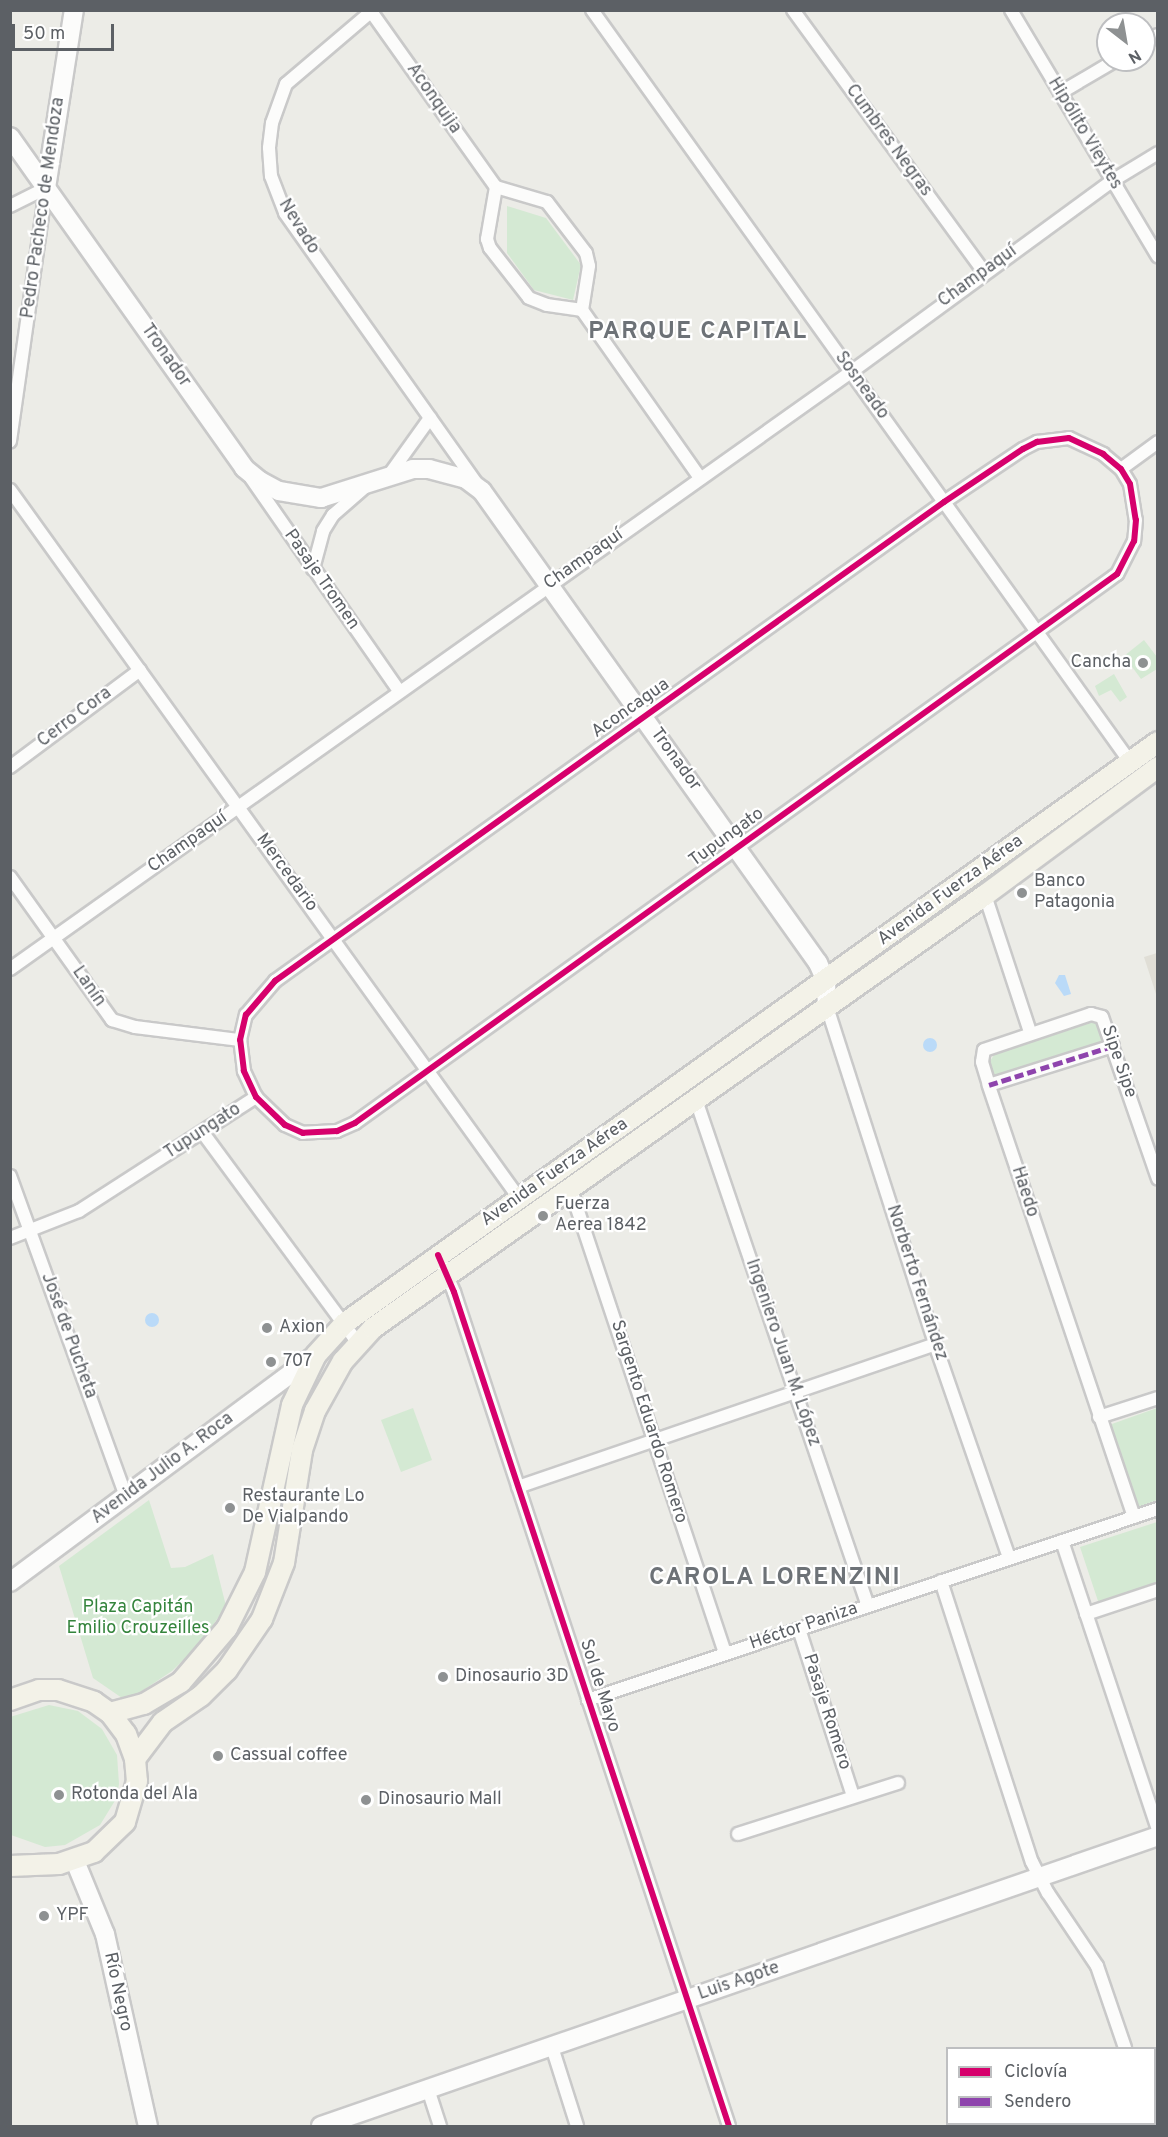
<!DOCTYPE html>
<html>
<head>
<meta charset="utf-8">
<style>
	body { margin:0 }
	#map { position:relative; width:1168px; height:2137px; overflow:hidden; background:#ecece7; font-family:Overpass,sans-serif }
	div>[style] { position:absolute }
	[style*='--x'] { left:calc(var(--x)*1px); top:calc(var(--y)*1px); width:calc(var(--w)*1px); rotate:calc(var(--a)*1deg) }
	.education>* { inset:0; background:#e0ded6 }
	.green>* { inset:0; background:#d4e9d3 }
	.water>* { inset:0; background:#badaf8 }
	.round { border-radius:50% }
	.roads { filter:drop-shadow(2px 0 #c9c9c9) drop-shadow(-2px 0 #c9c9c9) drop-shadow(0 2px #c9c9c9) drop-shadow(0 -2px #c9c9c9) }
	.street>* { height:12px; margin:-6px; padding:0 6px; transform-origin:6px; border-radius:6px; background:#fcfcfb }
	.secondary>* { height:18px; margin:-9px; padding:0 9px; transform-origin:9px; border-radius:9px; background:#fcfcfb }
	.primary>* { height:20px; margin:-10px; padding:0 10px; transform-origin:10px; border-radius:10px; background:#f3f2e8 }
	.quiet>* { height:4.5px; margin-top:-2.25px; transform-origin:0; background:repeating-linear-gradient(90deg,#8e44ad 0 9px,transparent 0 13.5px) }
	.cycleway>* { height:6px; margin:-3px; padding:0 3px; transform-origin:3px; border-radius:3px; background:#d6006c }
	.dots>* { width:16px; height:16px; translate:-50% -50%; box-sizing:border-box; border:3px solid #fff; border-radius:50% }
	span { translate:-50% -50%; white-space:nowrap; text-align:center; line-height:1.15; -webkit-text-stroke:4.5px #fff; paint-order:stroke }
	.street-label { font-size:18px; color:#5c6065 }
	.poi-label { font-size:18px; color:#5c6065 }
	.right { translate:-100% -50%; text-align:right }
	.left { translate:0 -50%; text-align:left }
	.park-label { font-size:18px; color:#34843c }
	.district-label { font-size:24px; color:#6d7277; font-weight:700; letter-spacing:1.5px }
	.frame { position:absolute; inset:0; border:12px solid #5c6065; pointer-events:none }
	.legend { position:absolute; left:946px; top:2047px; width:210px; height:78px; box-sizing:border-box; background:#fff; border:2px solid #bebfc1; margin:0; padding:8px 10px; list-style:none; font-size:18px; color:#5c6065 }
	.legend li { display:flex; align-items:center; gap:12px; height:30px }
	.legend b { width:30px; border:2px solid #bebfc1 }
	.north { position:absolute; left:1096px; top:12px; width:60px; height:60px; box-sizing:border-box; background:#fff; border:2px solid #bebfc1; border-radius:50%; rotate:149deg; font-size:16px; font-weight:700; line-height:24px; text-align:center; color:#5c6065 }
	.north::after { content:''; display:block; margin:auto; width:21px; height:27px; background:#8e9192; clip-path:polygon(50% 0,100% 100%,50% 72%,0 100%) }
	.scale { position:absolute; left:12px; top:24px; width:102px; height:27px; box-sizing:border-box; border:3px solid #5c6065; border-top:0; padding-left:8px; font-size:18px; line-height:21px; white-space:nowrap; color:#5c6065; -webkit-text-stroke:4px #fff; paint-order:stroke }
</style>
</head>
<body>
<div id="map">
	<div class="education">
		<i style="clip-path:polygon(1157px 953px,1158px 953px,1157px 997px,1144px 957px)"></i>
	</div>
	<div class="green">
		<i style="clip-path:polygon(507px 206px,546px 218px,581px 265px,573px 300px,534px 290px,507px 253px)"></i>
		<i style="clip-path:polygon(1144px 640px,1157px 657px,1157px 669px,1141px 679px,1124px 656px)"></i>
		<i style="clip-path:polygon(1114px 674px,1127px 697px,1120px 702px,1111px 690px,1099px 696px,1095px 686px)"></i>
		<i style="clip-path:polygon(1089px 1018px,1098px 1022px,1108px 1044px,995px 1080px,989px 1063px,997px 1050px)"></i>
		<i style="clip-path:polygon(413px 1408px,432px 1460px,401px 1472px,381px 1420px)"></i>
		<i style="clip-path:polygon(1157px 1408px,1157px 1500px,1138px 1507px,1109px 1425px)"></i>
		<i style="clip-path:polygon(149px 1500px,171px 1568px,185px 1567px,213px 1554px,226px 1606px,201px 1643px,172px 1671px,133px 1697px,122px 1698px,93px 1678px,59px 1566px)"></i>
		<i style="clip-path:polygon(1157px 1522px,1157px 1584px,1099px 1604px,1080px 1547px)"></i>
		<i style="clip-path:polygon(49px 1705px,78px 1711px,102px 1729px,117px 1755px,119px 1784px,116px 1799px,100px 1825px,65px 1845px,45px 1847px,11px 1835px,10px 1717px)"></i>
	</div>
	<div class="water">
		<i style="clip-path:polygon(1059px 975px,1065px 975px,1071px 994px,1064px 996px,1055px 983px)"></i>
		<i class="round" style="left:923px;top:1038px;width:14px;height:14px"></i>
		<i class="round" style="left:145px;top:1313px;width:14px;height:14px"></i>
	</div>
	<div class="roads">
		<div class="street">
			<i style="--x:370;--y:10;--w:217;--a:54.6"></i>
			<i style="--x:496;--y:187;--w:53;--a:16.4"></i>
			<i style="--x:547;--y:202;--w:64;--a:52.6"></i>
			<i style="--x:586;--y:253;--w:13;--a:77"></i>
			<i style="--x:589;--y:266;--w:45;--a:99"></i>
			<i style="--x:582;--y:310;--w:205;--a:54.9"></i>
			<i style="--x:373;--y:10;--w:114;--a:139.6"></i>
			<i style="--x:286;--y:84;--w:41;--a:109.7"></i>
			<i style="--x:272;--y:123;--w:25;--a:97"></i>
			<i style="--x:269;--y:148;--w:28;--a:86"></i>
			<i style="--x:271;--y:176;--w:40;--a:69"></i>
			<i style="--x:285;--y:213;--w:329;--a:54.7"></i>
			<i style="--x:592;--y:10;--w:925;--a:54.42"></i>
			<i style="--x:793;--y:10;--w:324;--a:53.9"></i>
			<i style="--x:1011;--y:10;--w:287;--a:59.2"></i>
			<i style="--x:1144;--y:43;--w:16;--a:-30"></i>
			<i style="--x:1060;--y:93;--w:65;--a:-30.5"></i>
			<i style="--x:496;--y:187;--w:53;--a:99.8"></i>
			<i style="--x:487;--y:239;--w:9;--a:72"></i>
			<i style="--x:490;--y:248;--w:63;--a:52"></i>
			<i style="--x:529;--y:298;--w:19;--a:21"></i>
			<i style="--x:547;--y:305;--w:35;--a:8"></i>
			<i style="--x:10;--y:206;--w:40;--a:-26.6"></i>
			<i style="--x:46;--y:188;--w:256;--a:98.1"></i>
			<i style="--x:1069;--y:438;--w:38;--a:25"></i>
			<i style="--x:1103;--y:454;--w:23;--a:40"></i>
			<i style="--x:1121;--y:469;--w:17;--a:59"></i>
			<i style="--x:1130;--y:484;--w:36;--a:81"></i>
			<i style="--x:1136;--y:520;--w:21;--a:95"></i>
			<i style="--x:1134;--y:541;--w:37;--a:117"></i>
			<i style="--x:1117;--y:574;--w:939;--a:144.23"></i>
			<i style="--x:355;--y:1123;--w:20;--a:156"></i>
			<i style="--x:337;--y:1131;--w:34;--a:177"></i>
			<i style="--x:303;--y:1133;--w:20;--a:-156"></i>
			<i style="--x:285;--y:1125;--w:40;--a:-136"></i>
			<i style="--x:256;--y:1097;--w:29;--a:-115"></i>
			<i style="--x:244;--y:1071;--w:31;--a:-97"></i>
			<i style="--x:240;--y:1040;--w:26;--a:-77"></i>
			<i style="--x:246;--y:1015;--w:45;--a:-49.5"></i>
			<i style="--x:275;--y:981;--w:823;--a:-35.6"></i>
			<i style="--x:944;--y:502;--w:95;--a:-33.9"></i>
			<i style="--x:1023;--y:449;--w:16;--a:-27"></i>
			<i style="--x:1037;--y:442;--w:32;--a:-7"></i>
			<i style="--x:1121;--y:469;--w:46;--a:-36.1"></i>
			<i style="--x:251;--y:478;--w:259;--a:55.2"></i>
			<i style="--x:387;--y:478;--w:74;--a:-54.4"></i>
			<i style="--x:10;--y:490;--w:872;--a:54.29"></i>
			<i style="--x:313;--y:569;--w:39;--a:-75"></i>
			<i style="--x:323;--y:531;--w:19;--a:-58"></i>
			<i style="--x:333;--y:515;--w:43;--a:-41.2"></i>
			<i style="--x:10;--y:767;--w:162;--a:-36.7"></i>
			<i style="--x:10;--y:877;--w:176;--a:54.5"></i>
			<i style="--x:112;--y:1020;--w:24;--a:17"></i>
			<i style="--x:135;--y:1027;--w:106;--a:7.1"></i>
			<i style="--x:985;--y:895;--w:144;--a:71.8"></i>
			<i style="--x:10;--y:969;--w:1031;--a:-35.37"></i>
			<i style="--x:851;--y:372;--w:323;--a:-36.2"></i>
			<i style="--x:1112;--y:181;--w:54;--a:-31.3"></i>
			<i style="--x:827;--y:1007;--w:354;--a:72.2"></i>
			<i style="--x:935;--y:1344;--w:226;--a:70.9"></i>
			<i style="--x:989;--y:1085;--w:130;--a:-17.5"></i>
			<i style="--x:696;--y:1100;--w:534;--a:71.23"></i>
			<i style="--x:203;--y:1133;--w:261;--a:53.6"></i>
			<i style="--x:10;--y:1176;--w:340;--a:70.1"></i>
			<i style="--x:571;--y:1190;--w:489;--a:71.6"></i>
			<i style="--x:10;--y:1238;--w:74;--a:-21.4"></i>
			<i style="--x:79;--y:1211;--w:211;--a:-32.8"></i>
			<i style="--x:438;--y:1255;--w:40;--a:66.6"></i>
			<i style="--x:454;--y:1292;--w:878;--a:71.75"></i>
			<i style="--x:1099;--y:1417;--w:62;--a:-17.9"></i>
			<i style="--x:518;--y:1487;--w:441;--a:-18.9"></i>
			<i style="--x:1134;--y:1517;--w:456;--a:-108.6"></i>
			<i style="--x:989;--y:1085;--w:24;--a:-107"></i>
			<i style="--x:982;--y:1062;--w:12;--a:-81"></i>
			<i style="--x:984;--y:1050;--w:113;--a:-18.6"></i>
			<i style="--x:1091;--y:1014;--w:11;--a:15"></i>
			<i style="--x:1102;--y:1017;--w:171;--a:70.9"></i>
			<i style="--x:1062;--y:1541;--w:305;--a:71.6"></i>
			<i style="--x:941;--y:1581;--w:295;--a:72.1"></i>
			<i style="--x:1032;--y:1862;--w:35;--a:63"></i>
			<i style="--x:1048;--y:1893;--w:88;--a:56.1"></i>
			<i style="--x:1097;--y:1966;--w:87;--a:71.1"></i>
			<i style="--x:1086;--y:1614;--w:76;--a:-18.4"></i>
			<i style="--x:799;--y:1629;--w:176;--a:72.1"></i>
			<i style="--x:588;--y:1700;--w:601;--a:-18.53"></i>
			<i style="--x:738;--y:1834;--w:168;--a:-17.7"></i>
			<i style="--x:552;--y:2047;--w:83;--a:72.4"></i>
			<i style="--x:428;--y:2089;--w:39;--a:72"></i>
			<i style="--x:995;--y:2124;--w:2;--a:63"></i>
			<i style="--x:1150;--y:2124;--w:2;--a:63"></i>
		</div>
		<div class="secondary">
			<i style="--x:10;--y:137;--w:405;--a:54.7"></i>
			<i style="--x:244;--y:468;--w:21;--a:39"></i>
			<i style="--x:260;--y:481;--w:21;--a:28"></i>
			<i style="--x:279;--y:491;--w:43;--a:9.5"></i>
			<i style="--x:321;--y:498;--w:96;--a:-17.5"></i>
			<i style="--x:413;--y:469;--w:16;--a:0"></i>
			<i style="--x:429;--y:469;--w:38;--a:15"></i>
			<i style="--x:466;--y:479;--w:20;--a:37"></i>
			<i style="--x:482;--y:491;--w:579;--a:54.55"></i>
			<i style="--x:818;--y:963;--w:20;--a:66"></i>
			<i style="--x:826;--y:981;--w:26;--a:88"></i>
			<i style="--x:46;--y:188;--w:180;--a:-81.1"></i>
			<i style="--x:10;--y:1582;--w:381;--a:-36.6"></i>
			<i style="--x:75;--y:1861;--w:79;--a:67.7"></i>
			<i style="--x:105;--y:1934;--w:197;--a:77.4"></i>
			<i style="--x:321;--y:2126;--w:886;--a:-19.11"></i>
		</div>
		<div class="primary">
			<i style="--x:10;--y:1700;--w:31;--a:-19"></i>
			<i style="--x:39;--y:1690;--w:19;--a:0"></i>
			<i style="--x:58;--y:1690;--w:38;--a:18"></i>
			<i style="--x:94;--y:1702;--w:19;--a:35"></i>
			<i style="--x:110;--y:1713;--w:26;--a:53"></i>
			<i style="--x:126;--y:1734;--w:27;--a:70"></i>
			<i style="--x:135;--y:1759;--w:22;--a:85"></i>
			<i style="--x:137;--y:1781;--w:43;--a:106.3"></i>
			<i style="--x:125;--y:1822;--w:43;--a:135.9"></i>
			<i style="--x:94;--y:1852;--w:37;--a:161"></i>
			<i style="--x:59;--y:1864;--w:49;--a:177.7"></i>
			<i style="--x:110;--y:1713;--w:35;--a:-15"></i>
			<i style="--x:144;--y:1704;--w:43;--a:-30.7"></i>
			<i style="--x:181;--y:1682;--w:71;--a:-49.6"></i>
			<i style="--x:227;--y:1628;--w:63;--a:-63.4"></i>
			<i style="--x:255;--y:1572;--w:171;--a:-77.5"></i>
			<i style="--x:292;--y:1405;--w:55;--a:-64.4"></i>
			<i style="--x:316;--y:1355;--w:43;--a:-47.8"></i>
			<i style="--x:345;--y:1323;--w:999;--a:-35.55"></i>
			<i style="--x:135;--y:1759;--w:46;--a:-52.9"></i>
			<i style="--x:163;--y:1722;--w:46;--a:-34.4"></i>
			<i style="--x:201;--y:1696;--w:37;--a:-45"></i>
			<i style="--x:227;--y:1670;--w:62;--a:-55.5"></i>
			<i style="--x:262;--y:1619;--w:60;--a:-68.6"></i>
			<i style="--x:284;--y:1563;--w:114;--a:-80.9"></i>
			<i style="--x:302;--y:1450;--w:41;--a:-71.6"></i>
			<i style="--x:315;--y:1411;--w:57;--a:-60.8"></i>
			<i style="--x:343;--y:1361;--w:45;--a:-47.7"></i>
			<i style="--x:373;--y:1328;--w:750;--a:-35.28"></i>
			<i style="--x:985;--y:895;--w:215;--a:-36.5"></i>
		</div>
	</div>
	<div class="quiet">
		<i style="--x:989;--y:1085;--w:130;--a:-17.5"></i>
	</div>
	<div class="cycleway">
		<i style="--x:1069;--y:438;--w:38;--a:25"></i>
		<i style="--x:1103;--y:454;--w:23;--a:40"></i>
		<i style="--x:1121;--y:469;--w:17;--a:59"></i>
		<i style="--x:1130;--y:484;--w:36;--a:81"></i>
		<i style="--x:1136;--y:520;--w:21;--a:95"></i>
		<i style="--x:1134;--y:541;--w:37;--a:117"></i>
		<i style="--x:1117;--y:574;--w:939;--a:144.23"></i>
		<i style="--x:355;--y:1123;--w:20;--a:156"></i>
		<i style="--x:337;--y:1131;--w:34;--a:177"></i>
		<i style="--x:303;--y:1133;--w:20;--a:-156"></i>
		<i style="--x:285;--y:1125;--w:40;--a:-136"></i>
		<i style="--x:256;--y:1097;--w:29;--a:-115"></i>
		<i style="--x:244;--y:1071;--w:31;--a:-97"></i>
		<i style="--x:240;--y:1040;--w:26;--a:-77"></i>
		<i style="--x:246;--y:1015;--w:45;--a:-49.5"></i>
		<i style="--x:275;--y:981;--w:823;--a:-35.6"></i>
		<i style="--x:944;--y:502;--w:95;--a:-33.9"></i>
		<i style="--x:1023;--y:449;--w:16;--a:-27"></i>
		<i style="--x:1037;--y:442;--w:32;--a:-7"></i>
		<i style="--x:438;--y:1255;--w:40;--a:66.6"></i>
		<i style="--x:454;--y:1292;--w:878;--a:71.75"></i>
	</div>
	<div class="dots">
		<i style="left:1143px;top:663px;background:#8e9192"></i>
		<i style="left:1022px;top:893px;background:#8e9192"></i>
		<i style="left:543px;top:1216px;background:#8e9192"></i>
		<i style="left:267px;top:1328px;background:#8e9192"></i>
		<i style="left:271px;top:1362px;background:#8e9192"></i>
		<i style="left:230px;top:1508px;background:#8e9192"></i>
		<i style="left:443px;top:1677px;background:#8e9192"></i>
		<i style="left:218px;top:1756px;background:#8e9192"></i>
		<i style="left:59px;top:1795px;background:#8e9192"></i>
		<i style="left:366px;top:1800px;background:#8e9192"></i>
		<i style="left:44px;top:1916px;background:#8e9192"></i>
	</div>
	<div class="street-label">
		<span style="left:433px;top:99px;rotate:55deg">Aconquija</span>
		<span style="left:1084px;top:134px;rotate:59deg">Hipólito Vieytes</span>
		<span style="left:888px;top:141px;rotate:54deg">Cumbres Negras</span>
		<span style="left:44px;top:208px;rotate:-82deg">Pedro Pacheco de Mendoza</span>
		<span style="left:298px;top:227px;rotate:58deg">Nevado</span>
		<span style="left:978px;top:277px;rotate:-36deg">Champaquí</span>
		<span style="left:165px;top:356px;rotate:55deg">Tronador</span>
		<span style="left:861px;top:386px;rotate:54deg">Sosneado</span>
		<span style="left:584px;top:560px;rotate:-35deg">Champaquí</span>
		<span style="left:321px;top:580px;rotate:55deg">Pasaje Tromen</span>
		<span style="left:631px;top:709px;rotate:-35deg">Aconcagua</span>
		<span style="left:75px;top:718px;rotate:-37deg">Cerro Cora</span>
		<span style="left:675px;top:760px;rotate:54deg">Tronador</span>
		<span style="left:727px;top:838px;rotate:-36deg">Tupungato</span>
		<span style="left:188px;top:843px;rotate:-35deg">Champaquí</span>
		<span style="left:286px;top:873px;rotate:54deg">Mercedario</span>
		<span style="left:951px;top:891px;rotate:-36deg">Avenida Fuerza Aérea</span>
		<span style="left:88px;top:987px;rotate:55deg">Lanín</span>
		<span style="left:1118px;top:1062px;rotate:71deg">Sipe Sipe</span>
		<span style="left:203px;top:1132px;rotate:-33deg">Tupungato</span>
		<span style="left:555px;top:1173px;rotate:-35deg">Avenida Fuerza Aérea</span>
		<span style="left:1024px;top:1192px;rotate:72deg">Haedo</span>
		<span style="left:916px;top:1283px;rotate:72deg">Norberto Fernández</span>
		<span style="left:68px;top:1336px;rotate:70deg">José de Pucheta</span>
		<span style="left:782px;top:1353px;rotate:71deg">Ingeniero Juan M. López</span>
		<span style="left:648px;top:1422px;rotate:72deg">Sargento Eduardo Romero</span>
		<span style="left:163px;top:1469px;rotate:-37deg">Avenida Julio A. Roca</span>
		<span style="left:804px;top:1627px;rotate:-19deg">Héctor Paniza</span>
		<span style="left:599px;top:1686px;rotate:72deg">Sol de Mayo</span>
		<span style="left:826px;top:1712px;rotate:72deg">Pasaje Romero</span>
		<span style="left:739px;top:1982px;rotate:-19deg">Luis Agote</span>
		<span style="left:117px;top:1992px;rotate:78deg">Río Negro</span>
	</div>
	<div class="poi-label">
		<span class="right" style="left:1131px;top:663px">Cancha</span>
		<span class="left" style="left:1034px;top:893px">Banco<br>Patagonia</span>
		<span class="left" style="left:555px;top:1216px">Fuerza<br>Aerea 1842</span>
		<span class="left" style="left:279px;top:1328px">Axion</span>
		<span class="left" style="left:283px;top:1362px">707</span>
		<span class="left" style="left:242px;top:1508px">Restaurante Lo<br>De Vialpando</span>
		<span class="left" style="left:455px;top:1677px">Dinosaurio 3D</span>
		<span class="left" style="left:230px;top:1756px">Cassual coffee</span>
		<span class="left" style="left:71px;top:1795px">Rotonda del Ala</span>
		<span class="left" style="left:378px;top:1800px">Dinosaurio Mall</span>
		<span class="left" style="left:56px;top:1916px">YPF</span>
	</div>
	<div class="park-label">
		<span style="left:138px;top:1619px">Plaza Capitán<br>Emilio Crouzeilles</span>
	</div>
	<div class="district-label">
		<span style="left:698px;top:333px">PARQUE CAPITAL</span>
		<span style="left:775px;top:1579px">CAROLA LORENZINI</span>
	</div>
	<div class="frame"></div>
	<ul class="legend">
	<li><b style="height:8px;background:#d6006c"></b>Ciclovía</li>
	<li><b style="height:8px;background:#8e44ad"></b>Sendero</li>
	</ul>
	<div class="north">N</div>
	<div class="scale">50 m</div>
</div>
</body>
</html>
